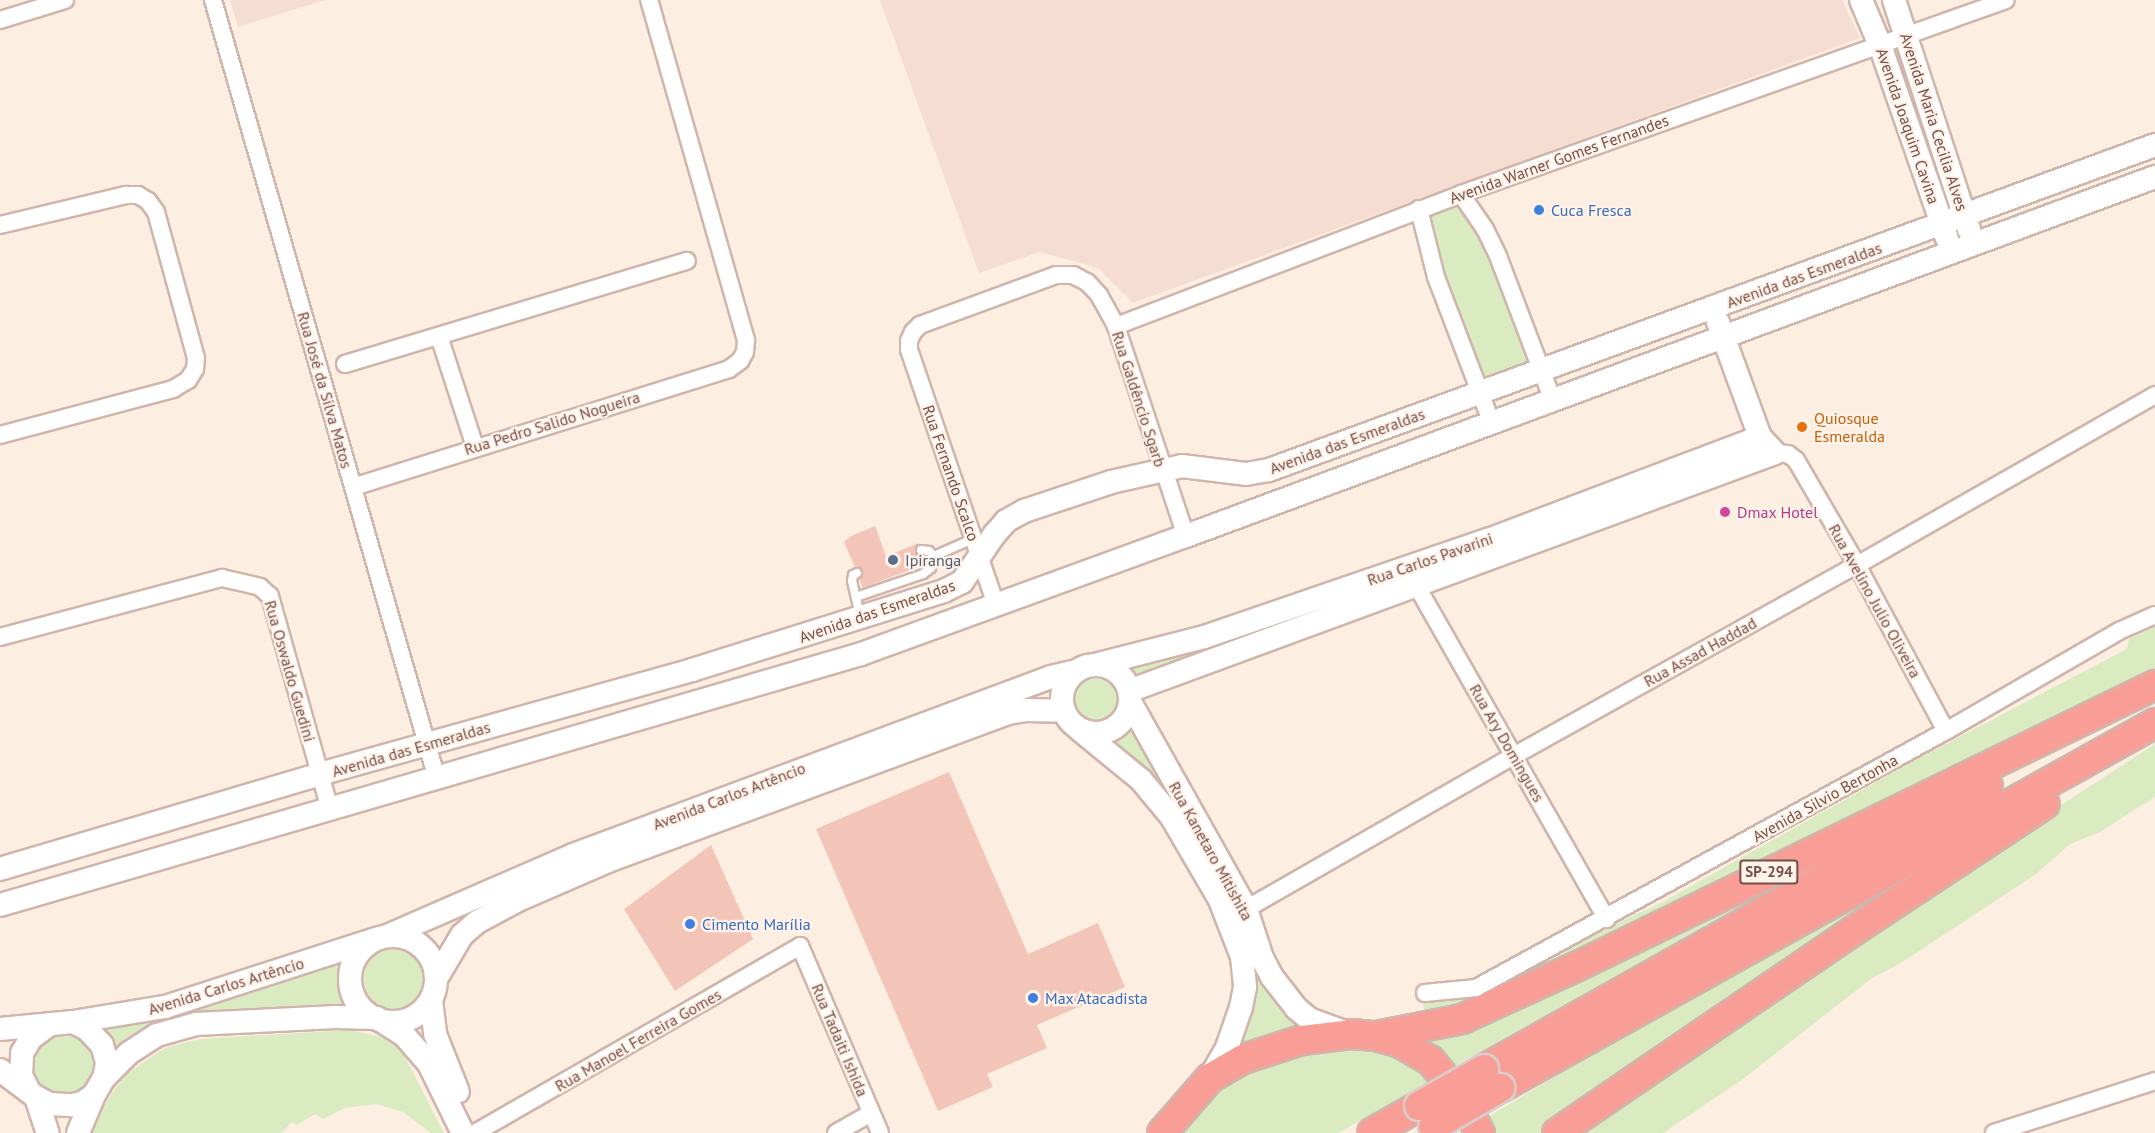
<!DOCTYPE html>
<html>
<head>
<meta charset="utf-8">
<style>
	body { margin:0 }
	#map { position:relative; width:2155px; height:1133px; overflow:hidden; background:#fdeee2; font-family:"PT Sans",sans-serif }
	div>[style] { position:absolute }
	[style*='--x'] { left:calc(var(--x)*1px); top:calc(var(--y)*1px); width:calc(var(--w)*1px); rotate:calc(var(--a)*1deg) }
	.residential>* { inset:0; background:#f5ded1 }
	.green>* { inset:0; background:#daebc1 }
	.round { border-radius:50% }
	.building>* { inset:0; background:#f3c5b9 }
	.roads { filter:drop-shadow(2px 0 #d0b5ac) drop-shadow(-2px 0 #d0b5ac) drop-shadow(0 2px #d0b5ac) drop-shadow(0 -2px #d0b5ac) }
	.lane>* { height:8px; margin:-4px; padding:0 4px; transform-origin:4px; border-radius:4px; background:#fff }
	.street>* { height:16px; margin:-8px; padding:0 8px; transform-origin:8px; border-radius:8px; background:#fff }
	.secondary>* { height:22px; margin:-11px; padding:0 11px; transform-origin:11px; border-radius:11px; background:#fff }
	.secondary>.ring { margin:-11px; padding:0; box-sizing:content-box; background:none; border:22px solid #fff; border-radius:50% }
	.highway>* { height:28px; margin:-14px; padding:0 14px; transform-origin:14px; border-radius:14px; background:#f99e97 }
	.bridges { filter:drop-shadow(2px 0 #d8cecc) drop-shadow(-2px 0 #d8cecc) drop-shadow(0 2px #d8cecc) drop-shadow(0 -2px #d8cecc) }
	.highway-bridge>* { height:28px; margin:-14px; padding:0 14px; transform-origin:14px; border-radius:14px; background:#f99e97 }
	.dots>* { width:16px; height:16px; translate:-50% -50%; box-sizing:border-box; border:3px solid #fff2e9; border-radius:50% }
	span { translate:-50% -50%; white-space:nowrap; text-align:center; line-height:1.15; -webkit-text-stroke:4.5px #fff2e9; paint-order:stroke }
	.shield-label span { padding:2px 4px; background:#fff2e9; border:2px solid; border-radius:4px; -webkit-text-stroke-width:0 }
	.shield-label { font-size:15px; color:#754f48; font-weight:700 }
	.street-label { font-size:16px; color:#754f48 }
	.shop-label { font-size:16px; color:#366cbe }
	.left { translate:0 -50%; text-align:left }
	.food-label { font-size:16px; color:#c56008 }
	.hotel-label { font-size:16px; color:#b23c85 }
	.service-label { font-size:16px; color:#4e5e75 }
</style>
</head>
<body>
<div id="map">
	<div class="residential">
		<i style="clip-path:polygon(230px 0,325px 0,238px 27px)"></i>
		<i style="clip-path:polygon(880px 0,1842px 0,1860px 38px,1133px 303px,1098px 268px,1040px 252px,979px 273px)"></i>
	</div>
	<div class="green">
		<i style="clip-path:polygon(1461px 194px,1543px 371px,1479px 393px,1419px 209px)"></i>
		<i style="clip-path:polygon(2155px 626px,2155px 674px,1671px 912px,1425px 1020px,1423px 1001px,1473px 994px,1585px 937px,1661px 903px,1919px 758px,2127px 649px,2129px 639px)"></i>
		<i style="clip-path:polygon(1185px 651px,1189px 658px,1134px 678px,1122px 663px)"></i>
		<i class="round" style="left:1075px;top:679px;width:42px;height:42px"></i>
		<i style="clip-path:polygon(1131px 725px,1183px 815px,1130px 756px,1107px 740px,1116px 737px)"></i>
		<i style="clip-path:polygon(2155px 744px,2155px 797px,2100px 832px,2070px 844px,2036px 874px,1901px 963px,1872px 978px,1743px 1079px,1663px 1133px,1578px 1133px,1864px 933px)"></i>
		<i style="clip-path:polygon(1846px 847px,1456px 1065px,1430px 1041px,1459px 1034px)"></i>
		<i style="clip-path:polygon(1911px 878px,1546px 1133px,1491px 1133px,1486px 1118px,1636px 1028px)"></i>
		<i class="round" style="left:364px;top:949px;width:60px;height:60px"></i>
		<i style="clip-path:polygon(1249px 954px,1275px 1001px,1296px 1024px,1308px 1030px,1233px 1053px)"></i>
		<i style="clip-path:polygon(347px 959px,342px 973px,342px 985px,348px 1007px,189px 1014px,141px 1031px,117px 1051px,104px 1027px)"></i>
		<i style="clip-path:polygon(349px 1030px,382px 1037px,402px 1051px,444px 1133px,431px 1133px,403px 1112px,376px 1104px,345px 1108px,323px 1119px,315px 1114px,297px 1125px,292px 1122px,281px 1133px,93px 1133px,102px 1110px,114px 1090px,128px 1073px,165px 1048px,200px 1039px)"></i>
		<i class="round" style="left:31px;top:1033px;width:64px;height:64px"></i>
		<i style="clip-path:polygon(1389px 1047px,1437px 1078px,1338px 1133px,1174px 1133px,1233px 1076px,1297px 1049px)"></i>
	</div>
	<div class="building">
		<i style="clip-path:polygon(875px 526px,886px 556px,919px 543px,915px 552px,924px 557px,925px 564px,863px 588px,859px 579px,863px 571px,855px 567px,844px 542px,851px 536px)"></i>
		<i style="clip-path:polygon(949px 772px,1028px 954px,1098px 923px,1125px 987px,1037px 1025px,1047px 1048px,987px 1074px,993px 1087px,938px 1111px,816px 829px)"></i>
		<i style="clip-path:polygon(711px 845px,753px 939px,675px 991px,624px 909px)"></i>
	</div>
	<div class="roads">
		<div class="lane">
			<i style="--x:921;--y:550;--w:8;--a:7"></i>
			<i style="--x:929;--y:551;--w:7;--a:45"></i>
			<i style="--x:934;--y:556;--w:43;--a:-23.6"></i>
			<i style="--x:857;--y:573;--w:4;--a:153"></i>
			<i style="--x:853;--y:575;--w:6;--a:99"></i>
			<i style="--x:852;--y:581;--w:37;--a:77"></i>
			<i style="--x:856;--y:597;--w:71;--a:-18.9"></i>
			<i style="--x:923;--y:574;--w:10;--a:-37"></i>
			<i style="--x:931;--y:568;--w:12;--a:-76"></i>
		</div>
		<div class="street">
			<i style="--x:213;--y:0;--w:811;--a:73.96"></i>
			<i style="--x:0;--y:20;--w:68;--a:-17.1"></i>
			<i style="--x:1461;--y:194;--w:42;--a:55.6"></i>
			<i style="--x:1485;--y:229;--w:30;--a:64"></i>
			<i style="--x:1498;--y:256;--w:155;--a:69.2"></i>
			<i style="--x:1419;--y:209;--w:70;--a:76"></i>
			<i style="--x:1436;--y:277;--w:157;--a:69.1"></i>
			<i style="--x:0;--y:225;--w:130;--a:-13.4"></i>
			<i style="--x:126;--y:195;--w:12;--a:0"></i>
			<i style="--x:138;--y:195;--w:12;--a:31"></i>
			<i style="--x:148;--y:201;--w:14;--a:54"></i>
			<i style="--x:156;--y:212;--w:151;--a:74.7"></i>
			<i style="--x:196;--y:358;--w:11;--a:95"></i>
			<i style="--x:195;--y:369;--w:13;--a:122"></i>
			<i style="--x:188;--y:380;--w:17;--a:149"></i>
			<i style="--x:173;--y:389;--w:179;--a:165.1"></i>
			<i style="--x:1116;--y:326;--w:369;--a:-20.9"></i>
			<i style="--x:1461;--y:194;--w:578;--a:-19.59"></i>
			<i style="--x:439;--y:336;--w:117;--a:72"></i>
			<i style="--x:345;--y:364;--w:357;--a:-16.8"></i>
			<i style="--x:1775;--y:453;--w:13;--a:4"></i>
			<i style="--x:1788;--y:454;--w:10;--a:37"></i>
			<i style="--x:1796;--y:460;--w:121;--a:59.8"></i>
			<i style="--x:1857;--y:565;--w:188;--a:61.8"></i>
			<i style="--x:353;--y:487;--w:394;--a:-17.4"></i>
			<i style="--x:729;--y:369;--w:14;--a:-36"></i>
			<i style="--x:740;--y:361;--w:10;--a:-61"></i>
			<i style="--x:745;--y:352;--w:12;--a:-85"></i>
			<i style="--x:746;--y:340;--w:354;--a:-105.9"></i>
			<i style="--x:1411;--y:576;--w:395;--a:60.3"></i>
			<i style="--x:996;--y:605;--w:269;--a:-108.8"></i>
			<i style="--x:909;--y:350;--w:9;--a:-90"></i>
			<i style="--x:909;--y:341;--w:10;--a:-66"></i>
			<i style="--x:913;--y:332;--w:10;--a:-45"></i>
			<i style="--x:920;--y:325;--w:145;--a:-20.2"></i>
			<i style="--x:1056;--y:275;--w:17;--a:0"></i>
			<i style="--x:1073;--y:275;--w:16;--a:27"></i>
			<i style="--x:1087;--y:282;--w:18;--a:47"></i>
			<i style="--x:1099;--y:295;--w:35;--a:61"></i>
			<i style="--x:1116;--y:326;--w:221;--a:71.6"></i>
			<i style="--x:0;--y:637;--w:230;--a:-14.9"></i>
			<i style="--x:222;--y:578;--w:39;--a:13"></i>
			<i style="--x:260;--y:587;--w:13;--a:42"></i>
			<i style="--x:270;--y:596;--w:222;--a:74.3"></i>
			<i style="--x:1246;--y:909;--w:310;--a:-29.8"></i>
			<i style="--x:1515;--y:755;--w:391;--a:-29.1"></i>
			<i style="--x:1857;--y:565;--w:343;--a:-29.7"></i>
			<i style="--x:1425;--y:993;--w:51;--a:-5.6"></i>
			<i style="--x:1476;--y:988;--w:536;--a:-28.67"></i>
			<i style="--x:1946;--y:731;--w:200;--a:-30"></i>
			<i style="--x:2119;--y:631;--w:39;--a:-24"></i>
			<i style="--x:475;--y:1133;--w:375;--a:-29.9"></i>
			<i style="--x:800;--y:946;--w:203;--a:66.8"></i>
			<i style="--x:836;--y:1133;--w:40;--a:-29.7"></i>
			<i style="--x:1994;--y:1133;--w:169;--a:-17.9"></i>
		</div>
		<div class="secondary">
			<i style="--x:1861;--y:0;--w:49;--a:67.1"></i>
			<i style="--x:1880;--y:45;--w:204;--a:70.9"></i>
			<i style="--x:1894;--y:0;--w:241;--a:71.9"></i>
			<i style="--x:1095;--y:665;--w:113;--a:-14.4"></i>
			<i style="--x:1204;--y:637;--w:300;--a:-18.9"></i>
			<i style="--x:1488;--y:540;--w:291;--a:-20.7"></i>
			<i class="ring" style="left:1062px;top:665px;width:46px;height:46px"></i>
			<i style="--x:1129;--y:691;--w:688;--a:-20.22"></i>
			<i style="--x:1775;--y:453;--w:22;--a:-133"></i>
			<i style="--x:1760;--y:437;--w:122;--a:-110.1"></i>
			<i style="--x:1130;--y:702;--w:237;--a:60.7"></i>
			<i style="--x:1246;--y:909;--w:52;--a:71.9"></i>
			<i style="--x:1262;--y:958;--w:21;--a:62"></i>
			<i style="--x:1272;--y:977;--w:39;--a:52"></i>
			<i style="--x:1296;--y:1008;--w:17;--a:40"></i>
			<i style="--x:1309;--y:1019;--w:40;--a:20.2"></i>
			<i style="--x:1080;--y:730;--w:79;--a:39.3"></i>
			<i style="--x:1141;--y:780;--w:47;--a:50.2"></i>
			<i style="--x:1171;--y:816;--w:97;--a:59.7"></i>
			<i style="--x:1220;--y:900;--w:61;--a:68.9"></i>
			<i style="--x:1242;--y:957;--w:30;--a:84"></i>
			<i style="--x:1245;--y:987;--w:20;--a:101"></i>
			<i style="--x:1241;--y:1007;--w:43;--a:108.9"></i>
			<i style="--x:1227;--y:1048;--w:34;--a:120"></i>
			<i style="--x:0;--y:869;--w:334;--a:-16.5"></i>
			<i style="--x:320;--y:774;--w:386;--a:-15.6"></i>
			<i style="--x:692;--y:670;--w:264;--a:-17.4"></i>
			<i style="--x:944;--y:591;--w:20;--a:-27"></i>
			<i style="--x:962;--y:582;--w:57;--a:-55.8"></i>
			<i style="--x:994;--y:535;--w:18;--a:-49"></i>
			<i style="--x:1006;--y:521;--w:21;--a:-29"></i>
			<i style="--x:1024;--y:511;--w:92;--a:-18.4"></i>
			<i style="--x:1111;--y:482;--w:73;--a:-12.7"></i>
			<i style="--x:1182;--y:466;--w:64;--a:7.1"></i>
			<i style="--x:1246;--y:474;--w:23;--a:-10"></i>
			<i style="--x:1269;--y:470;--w:944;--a:-20.14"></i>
			<i style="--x:0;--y:905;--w:897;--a:-16.25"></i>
			<i style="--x:861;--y:654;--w:346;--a:-20"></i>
			<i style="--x:1186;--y:536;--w:1033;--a:-20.33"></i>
			<i style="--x:387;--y:936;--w:203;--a:-23.5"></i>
			<i style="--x:573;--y:855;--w:510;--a:-20.42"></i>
			<i style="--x:1051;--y:677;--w:26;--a:-13"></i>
			<i class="ring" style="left:350px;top:936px;width:64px;height:64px"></i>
			<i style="--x:437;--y:977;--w:49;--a:-59.2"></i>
			<i style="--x:462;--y:935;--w:20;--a:-41"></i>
			<i style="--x:477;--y:922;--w:47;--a:-28.2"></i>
			<i style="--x:518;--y:900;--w:98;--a:-23.4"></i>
			<i style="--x:608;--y:861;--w:427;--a:-20.3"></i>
			<i style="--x:1008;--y:713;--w:17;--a:-10"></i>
			<i style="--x:1025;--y:710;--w:39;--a:1"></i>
			<i style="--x:431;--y:1000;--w:34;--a:83"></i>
			<i style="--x:435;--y:1034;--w:62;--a:68.4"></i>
			<i style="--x:380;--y:1020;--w:28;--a:32"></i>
			<i style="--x:404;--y:1035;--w:38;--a:49"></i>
			<i style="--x:429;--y:1064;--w:77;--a:63.8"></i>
			<i style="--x:73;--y:1022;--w:16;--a:27"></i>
			<i style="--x:87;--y:1029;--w:22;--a:47"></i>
			<i style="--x:102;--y:1045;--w:19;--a:74"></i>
			<i style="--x:107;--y:1063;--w:15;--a:101"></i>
			<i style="--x:0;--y:1029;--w:73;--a:-5.5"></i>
			<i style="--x:73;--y:1022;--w:93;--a:-9.3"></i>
			<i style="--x:165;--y:1007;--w:222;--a:-17.9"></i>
			<i style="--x:0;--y:1070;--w:45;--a:36.9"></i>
			<i style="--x:36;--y:1097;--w:16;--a:27"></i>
			<i style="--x:50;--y:1104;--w:22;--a:3"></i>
			<i style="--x:72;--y:1105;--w:10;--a:-11"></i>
			<i style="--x:82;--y:1103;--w:14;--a:-34"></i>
			<i style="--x:29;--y:1091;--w:18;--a:-117"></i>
			<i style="--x:21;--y:1075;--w:22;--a:-87"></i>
			<i style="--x:22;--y:1053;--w:17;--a:-59"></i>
			<i style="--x:31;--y:1038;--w:24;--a:-36"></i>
			<i style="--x:36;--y:1097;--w:38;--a:72"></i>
			<i style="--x:78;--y:1133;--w:41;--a:-67.2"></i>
			<i style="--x:94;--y:1095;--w:20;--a:-60"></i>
			<i style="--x:104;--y:1078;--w:35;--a:-45"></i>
			<i style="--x:129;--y:1053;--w:33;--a:-33"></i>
			<i style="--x:157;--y:1035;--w:41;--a:-15.8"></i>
			<i style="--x:196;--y:1024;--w:140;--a:-2.9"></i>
			<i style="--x:336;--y:1017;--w:41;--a:1.4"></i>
		</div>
		<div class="highway">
			<i style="--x:1376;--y:1036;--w:88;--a:-11.2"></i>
			<i style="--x:1462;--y:1019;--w:128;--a:-24.6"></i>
			<i style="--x:1578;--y:966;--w:642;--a:-25.97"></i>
			<i style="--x:1484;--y:1069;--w:578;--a:-29.31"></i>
			<i style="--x:1500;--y:1088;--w:750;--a:-29.13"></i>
			<i style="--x:1162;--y:1133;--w:73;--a:-48.9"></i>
			<i style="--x:1210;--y:1078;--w:38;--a:-30"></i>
			<i style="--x:1243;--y:1059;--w:62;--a:-17.9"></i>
			<i style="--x:1302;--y:1040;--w:50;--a:-6.8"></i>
			<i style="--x:1352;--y:1034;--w:24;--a:5"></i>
			<i style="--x:1376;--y:1036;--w:25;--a:16"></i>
			<i style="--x:1400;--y:1043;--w:34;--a:30"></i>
			<i style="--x:1430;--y:1060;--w:47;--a:50.2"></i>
			<i style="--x:1460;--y:1096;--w:42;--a:61.6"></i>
			<i style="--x:1372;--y:1133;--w:54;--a:-29.9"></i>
			<i style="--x:1557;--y:1133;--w:358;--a:-34.3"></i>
			<i style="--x:1853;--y:931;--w:230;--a:-33.5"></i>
		</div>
	</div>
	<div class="bridges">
		<div class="highway-bridge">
			<i style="--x:1419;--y:1106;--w:75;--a:-29.6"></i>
			<i style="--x:1433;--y:1127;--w:78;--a:-30.2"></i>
		</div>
	</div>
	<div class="dots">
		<i style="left:1539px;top:210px;background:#3f7fe0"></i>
		<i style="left:1802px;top:427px;background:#e8710a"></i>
		<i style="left:1725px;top:512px;background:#d1479c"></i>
		<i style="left:893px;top:560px;background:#5c6f8a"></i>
		<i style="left:690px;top:924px;background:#3f7fe0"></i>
		<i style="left:1033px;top:998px;background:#3f7fe0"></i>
	</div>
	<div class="shield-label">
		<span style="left:1769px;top:872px">SP-294</span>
	</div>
	<div class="street-label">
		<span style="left:1934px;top:122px;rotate:72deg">Avenida Maria Cecilia Alves</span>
		<span style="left:1908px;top:126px;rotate:71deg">Avenida Joaquim Cavina</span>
		<span style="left:1559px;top:159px;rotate:-20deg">Avenida Warner Gomes Fernandes</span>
		<span style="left:1804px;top:275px;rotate:-20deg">Avenida das Esmeraldas</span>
		<span style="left:325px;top:390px;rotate:74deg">Rua José da Silva Matos</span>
		<span style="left:1139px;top:399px;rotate:72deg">Rua Galdêncio Sgarb</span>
		<span style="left:552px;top:423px;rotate:-17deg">Rua Pedro Salido Nogueira</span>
		<span style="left:1347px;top:441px;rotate:-20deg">Avenida das Esmeraldas</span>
		<span style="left:951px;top:473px;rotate:71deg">Rua Fernando Scalco</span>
		<span style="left:1430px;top:559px;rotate:-19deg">Rua Carlos Pavarini</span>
		<span style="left:1875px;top:601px;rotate:61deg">Rua Avelino Julio Oliveira</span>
		<span style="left:877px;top:611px;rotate:-19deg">Avenida das Esmeraldas</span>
		<span style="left:1700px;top:652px;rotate:-29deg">Rua Assad Haddad</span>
		<span style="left:290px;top:671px;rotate:74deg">Rua Oswaldo Guedini</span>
		<span style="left:1507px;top:743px;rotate:60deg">Rua Ary Domingues</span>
		<span style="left:411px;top:749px;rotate:-16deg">Avenida das Esmeraldas</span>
		<span style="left:729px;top:796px;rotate:-21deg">Avenida Carlos Artêncio</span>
		<span style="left:1825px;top:798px;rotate:-29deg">Avenida Silvio Bertonha</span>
		<span style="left:1211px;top:851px;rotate:61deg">Rua Kanetaro Mitishita</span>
		<span style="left:226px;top:986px;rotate:-17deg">Avenida Carlos Artêncio</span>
		<span style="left:638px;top:1040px;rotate:-30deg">Rua Manoel Ferreira Gomes</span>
		<span style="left:840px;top:1040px;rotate:67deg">Rua Tadaiti Ishida</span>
	</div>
	<div class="shop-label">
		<span class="left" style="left:1551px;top:210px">Cuca Fresca</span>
		<span class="left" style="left:702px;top:924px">Cimento Marília</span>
		<span class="left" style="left:1045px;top:998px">Max Atacadista</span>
	</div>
	<div class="food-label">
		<span class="left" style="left:1814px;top:427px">Quiosque<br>Esmeralda</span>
	</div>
	<div class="hotel-label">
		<span class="left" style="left:1737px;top:512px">Dmax Hotel</span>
	</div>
	<div class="service-label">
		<span class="left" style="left:905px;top:560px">Ipiranga</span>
	</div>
</div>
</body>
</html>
